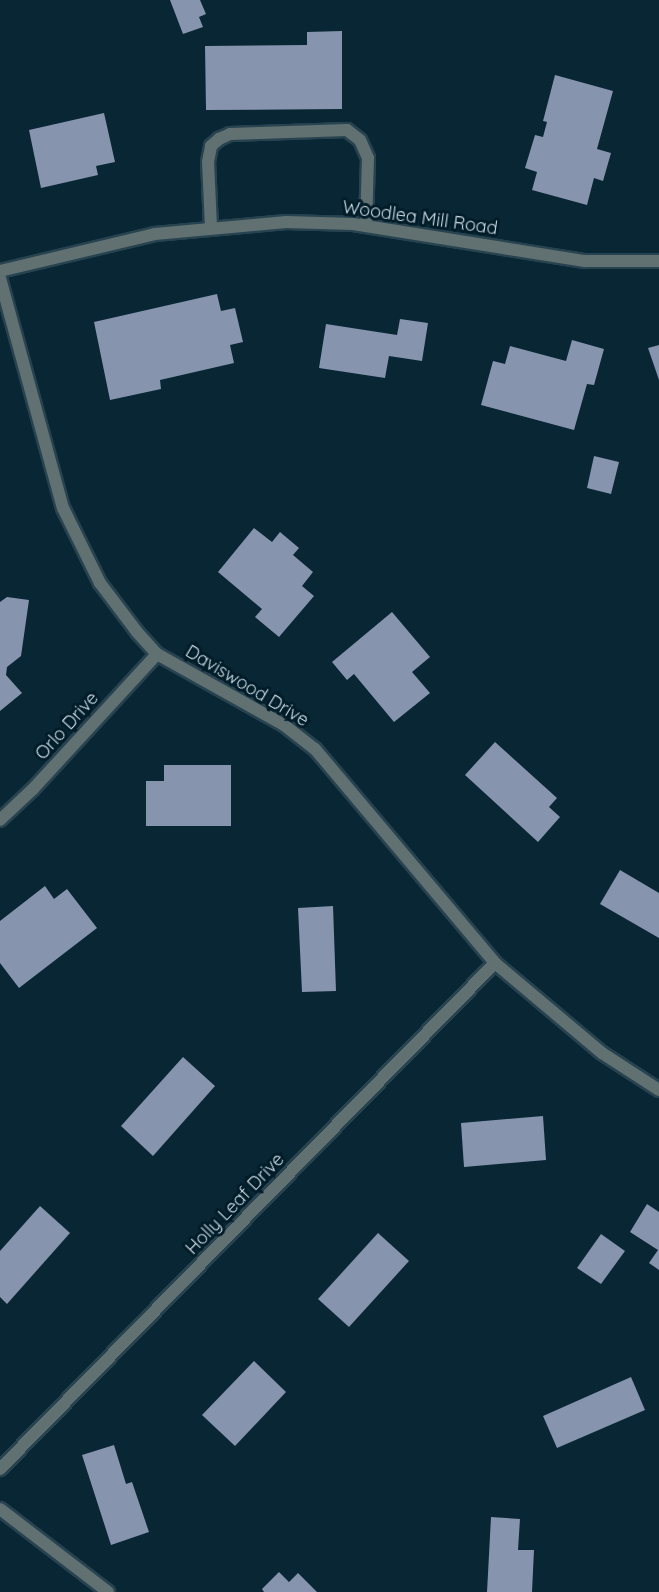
<!DOCTYPE html>
<html>
<head>
<meta charset="utf-8">
<style>
	body { margin:0 }
	#map { position:relative; width:659px; height:1592px; overflow:hidden; background:#092634; font-family:Quicksand,sans-serif }
	div>[style] { position:absolute }
	[style*='--x'] { left:calc(var(--x)*1px); top:calc(var(--y)*1px); width:calc(var(--w)*1px); rotate:calc(var(--a)*1deg) }
	.building>* { inset:0; background:#8694ae }
	.roads { filter:drop-shadow(2px 0 #284350) drop-shadow(-2px 0 #284350) drop-shadow(0 2px #284350) drop-shadow(0 -2px #284350) }
	.service>* { height:12px; margin:-6px; padding:0 6px; transform-origin:6px; border-radius:6px; background:#617172 }
	.minor>* { height:12px; margin:-6px; padding:0 6px; transform-origin:6px; border-radius:6px; background:#617172 }
	span { translate:-50% -50%; white-space:nowrap; text-align:center; line-height:1.15; -webkit-text-stroke:6px #011c29; paint-order:stroke }
	.street-label { font-size:18px; color:#cddde6 }
</style>
</head>
<body>
<div id="map">
	<div class="building">
		<i style="clip-path:polygon(170px 0,200px 0,206px 14px,199px 17px,203px 27px,183px 34px)"></i>
		<i style="clip-path:polygon(342px 31px,342px 109px,206px 110px,205px 46px,307px 45px,307px 32px)"></i>
		<i style="clip-path:polygon(555px 75px,613px 91px,597px 149px,611px 153px,603px 181px,594px 178px,587px 205px,532px 190px,537px 172px,525px 168px,535px 135px,543px 137px,547px 122px,543px 121px)"></i>
		<i style="clip-path:polygon(104px 113px,115px 162px,96px 166px,98px 175px,41px 188px,29px 130px)"></i>
		<i style="clip-path:polygon(217px 294px,221px 311px,235px 308px,243px 342px,230px 345px,234px 363px,160px 380px,161px 389px,110px 400px,94px 322px)"></i>
		<i style="clip-path:polygon(400px 319px,428px 323px,422px 361px,389px 356px,385px 378px,319px 368px,326px 324px,397px 335px)"></i>
		<i style="clip-path:polygon(572px 340px,604px 349px,594px 385px,587px 384px,574px 430px,481px 405px,493px 361px,505px 364px,510px 346px,566px 361px)"></i>
		<i style="clip-path:polygon(659px 345px,659px 380px,648px 348px)"></i>
		<i style="clip-path:polygon(594px 456px,619px 462px,611px 494px,587px 488px)"></i>
		<i style="clip-path:polygon(254px 528px,272px 542px,280px 532px,299px 548px,293px 555px,313px 572px,302px 586px,314px 596px,279px 637px,255px 617px,262px 609px,218px 572px)"></i>
		<i style="clip-path:polygon(7px 597px,29px 600px,21px 656px,7px 667px,6px 675px,22px 693px,0 711px,0 602px)"></i>
		<i style="clip-path:polygon(392px 612px,430px 657px,412px 672px,430px 693px,394px 722px,354px 674px,347px 680px,332px 662px)"></i>
		<i style="clip-path:polygon(495px 742px,557px 798px,549px 807px,560px 817px,538px 842px,465px 775px)"></i>
		<i style="clip-path:polygon(164px 765px,231px 765px,231px 826px,146px 826px,146px 781px,164px 781px)"></i>
		<i style="clip-path:polygon(620px 870px,659px 893px,659px 938px,600px 904px)"></i>
		<i style="clip-path:polygon(45px 886px,54px 899px,67px 889px,97px 928px,19px 988px,0 963px,0 921px)"></i>
		<i style="clip-path:polygon(333px 906px,336px 991px,302px 992px,298px 908px)"></i>
		<i style="clip-path:polygon(183px 1057px,215px 1086px,153px 1156px,121px 1126px)"></i>
		<i style="clip-path:polygon(543px 1116px,546px 1160px,464px 1167px,461px 1123px)"></i>
		<i style="clip-path:polygon(647px 1204px,659px 1212px,659px 1270px,649px 1263px,658px 1250px,630px 1232px)"></i>
		<i style="clip-path:polygon(40px 1206px,70px 1233px,7px 1304px,0 1297px,0 1251px)"></i>
		<i style="clip-path:polygon(378px 1233px,409px 1261px,349px 1327px,318px 1299px)"></i>
		<i style="clip-path:polygon(601px 1234px,625px 1251px,601px 1284px,577px 1268px)"></i>
		<i style="clip-path:polygon(254px 1361px,286px 1392px,235px 1446px,202px 1415px)"></i>
		<i style="clip-path:polygon(631px 1377px,645px 1410px,557px 1448px,543px 1416px)"></i>
		<i style="clip-path:polygon(114px 1445px,126px 1484px,132px 1482px,149px 1532px,111px 1545px,82px 1455px)"></i>
		<i style="clip-path:polygon(491px 1517px,520px 1519px,518px 1550px,534px 1550px,532px 1592px,487px 1592px)"></i>
		<i style="clip-path:polygon(279px 1572px,289px 1582px,298px 1573px,317px 1592px,264px 1592px,262px 1589px)"></i>
	</div>
	<div class="roads">
		<div class="service">
			<i style="--x:211;--y:227;--w:65;--a:-92.6"></i>
			<i style="--x:208;--y:162;--w:16;--a:-79"></i>
			<i style="--x:211;--y:146;--w:11;--a:-41"></i>
			<i style="--x:219;--y:139;--w:12;--a:-24"></i>
			<i style="--x:230;--y:134;--w:117;--a:-2"></i>
			<i style="--x:347;--y:130;--w:16;--a:38"></i>
			<i style="--x:360;--y:140;--w:20;--a:66"></i>
			<i style="--x:368;--y:158;--w:68;--a:91.7"></i>
			<i style="--x:0;--y:1509;--w:136;--a:37.5"></i>
		</div>
		<div class="minor">
			<i style="--x:0;--y:271;--w:159;--a:-13.4"></i>
			<i style="--x:155;--y:234;--w:132;--a:-5.2"></i>
			<i style="--x:286;--y:222;--w:67;--a:1.7"></i>
			<i style="--x:353;--y:224;--w:235;--a:9.1"></i>
			<i style="--x:585;--y:261;--w:74;--a:0"></i>
			<i style="--x:0;--y:278;--w:238;--a:74.7"></i>
			<i style="--x:63;--y:508;--w:84;--a:63.7"></i>
			<i style="--x:100;--y:583;--w:61;--a:52.9"></i>
			<i style="--x:137;--y:632;--w:30;--a:48"></i>
			<i style="--x:157;--y:654;--w:145;--a:29.2"></i>
			<i style="--x:284;--y:725;--w:39;--a:38"></i>
			<i style="--x:315;--y:749;--w:280;--a:49.9"></i>
			<i style="--x:495;--y:963;--w:140;--a:40.1"></i>
			<i style="--x:602;--y:1053;--w:68;--a:33"></i>
			<i style="--x:0;--y:820;--w:45;--a:-43.2"></i>
			<i style="--x:33;--y:789;--w:183;--a:-47.4"></i>
			<i style="--x:0;--y:1469;--w:708;--a:-45.63"></i>
		</div>
	</div>
	<div class="street-label">
		<span style="left:420px;top:218px;rotate:8deg">Woodlea Mill Road</span>
		<span style="left:247px;top:686px;rotate:31deg">Daviswood Drive</span>
		<span style="left:67px;top:726px;rotate:-48deg">Orlo Drive</span>
		<span style="left:235px;top:1204px;rotate:-46deg">Holly Leaf Drive</span>
	</div>
</div>
</body>
</html>
